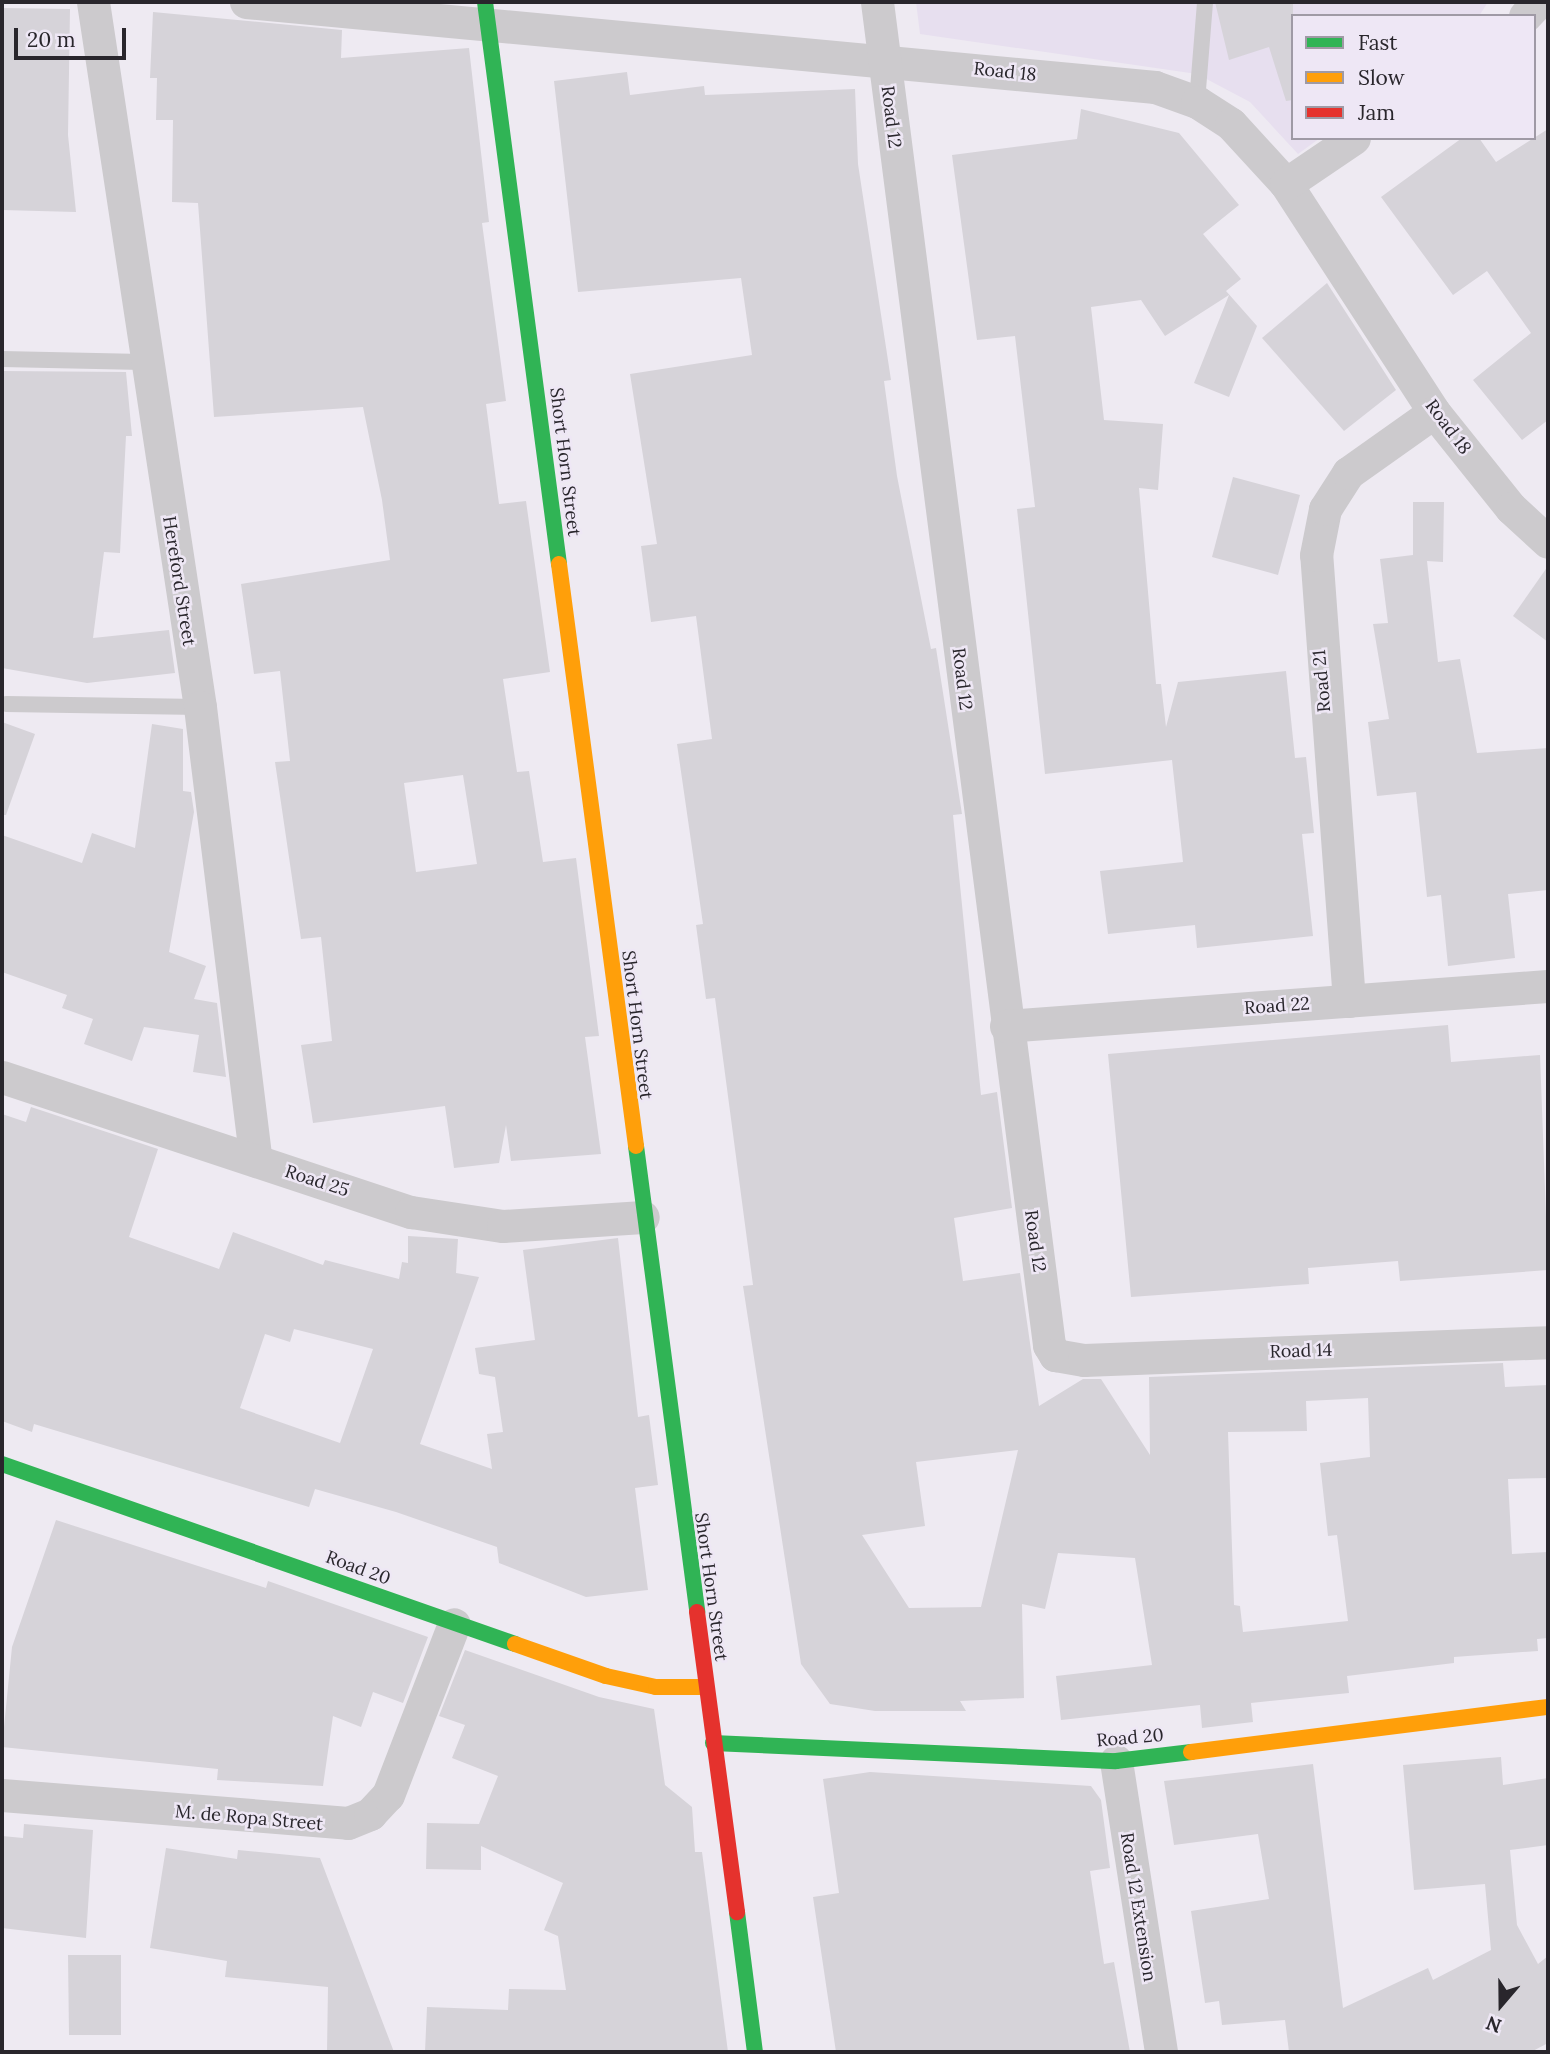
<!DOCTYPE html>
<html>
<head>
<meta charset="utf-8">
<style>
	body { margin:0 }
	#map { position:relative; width:1550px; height:2054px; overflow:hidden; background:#eeeaf2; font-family:Lora,serif }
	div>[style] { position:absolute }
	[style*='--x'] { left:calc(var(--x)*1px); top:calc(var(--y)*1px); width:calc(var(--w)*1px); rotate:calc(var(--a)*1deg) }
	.built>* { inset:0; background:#e7dfef }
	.building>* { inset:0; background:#d6d3d9 }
	.lane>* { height:16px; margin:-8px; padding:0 8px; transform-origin:8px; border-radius:8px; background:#cccacd }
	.street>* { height:33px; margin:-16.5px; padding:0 16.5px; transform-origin:16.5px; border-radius:16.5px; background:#cccacd }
	.fast>* { height:16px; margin:-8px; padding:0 8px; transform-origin:8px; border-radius:8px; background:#30b455 }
	.slow>* { height:16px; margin:-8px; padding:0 8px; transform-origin:8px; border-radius:8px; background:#ff9f0a }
	.jam>* { height:16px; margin:-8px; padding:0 8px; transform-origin:8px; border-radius:8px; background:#e5322d }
	span { translate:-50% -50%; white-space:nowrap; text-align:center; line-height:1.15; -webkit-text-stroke:5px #eee7f5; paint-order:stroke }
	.street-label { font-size:18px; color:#29262c }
	.frame { position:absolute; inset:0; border:4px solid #29262c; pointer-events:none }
	.legend { position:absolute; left:1291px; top:14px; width:245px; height:126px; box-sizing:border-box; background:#eee7f5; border:2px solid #9f9aa5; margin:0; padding:9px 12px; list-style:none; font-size:21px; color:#29262c }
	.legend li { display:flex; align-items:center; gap:14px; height:35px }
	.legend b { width:35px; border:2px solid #9f9aa5 }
	.north { position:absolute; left:1466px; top:1970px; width:70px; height:70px; -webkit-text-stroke:5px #eee7f5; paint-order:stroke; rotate:200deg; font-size:19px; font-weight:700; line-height:28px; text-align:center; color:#29262c }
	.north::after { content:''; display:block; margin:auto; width:24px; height:32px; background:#29262c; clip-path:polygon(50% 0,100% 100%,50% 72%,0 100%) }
	.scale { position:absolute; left:14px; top:28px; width:112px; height:32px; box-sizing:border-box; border:4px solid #29262c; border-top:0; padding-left:9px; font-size:21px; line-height:24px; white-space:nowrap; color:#29262c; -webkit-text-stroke:5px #eee7f5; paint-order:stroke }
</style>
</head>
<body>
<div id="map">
	<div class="built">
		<i style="clip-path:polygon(916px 2px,1488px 2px,1479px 16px,1293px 16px,1293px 138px,1320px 138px,1298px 154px,1250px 102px,1197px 74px,920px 34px)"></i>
	</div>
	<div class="building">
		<i style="clip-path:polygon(1215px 2px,1293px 2px,1293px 100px,1286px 101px,1269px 47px,1229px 60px)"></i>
		<i style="clip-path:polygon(2px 8px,70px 9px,68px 135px,76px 212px,2px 210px)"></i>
		<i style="clip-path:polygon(evenodd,153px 12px,342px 30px,341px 58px,469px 48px,489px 222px,482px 223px,506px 401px,486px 404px,499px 504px,526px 501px,550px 672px,503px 679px,517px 772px,529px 771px,543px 862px,576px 858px,599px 1036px,585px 1037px,601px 1154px,511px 1161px,506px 1125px,499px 1163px,454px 1168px,445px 1106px,313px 1123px,301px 1045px,332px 1041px,321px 937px,301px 939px,275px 762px,290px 761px,280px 671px,254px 674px,241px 584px,390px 560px,382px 500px,363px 407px,214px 417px,198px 203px,172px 202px,173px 120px,156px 120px,157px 78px,150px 78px,153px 12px,463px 775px,477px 864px,416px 872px,404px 783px,463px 775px)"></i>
		<i style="clip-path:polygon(evenodd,627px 72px,630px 95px,704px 86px,705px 95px,855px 89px,858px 164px,891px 380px,884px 381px,897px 476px,931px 649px,936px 648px,962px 814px,953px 815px,981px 1095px,997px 1092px,1012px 1208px,954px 1218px,963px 1281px,1020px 1273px,1039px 1406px,1083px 1379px,1101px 1379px,1150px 1455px,1149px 1377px,1503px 1363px,1505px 1387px,1548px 1385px,1548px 1478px,1508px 1479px,1512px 1554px,1548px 1552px,1548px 1638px,1537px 1639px,1538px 1651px,1454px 1657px,1454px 1663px,1347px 1676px,1349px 1693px,1251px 1703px,1253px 1722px,1202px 1728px,1200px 1705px,1061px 1720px,1056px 1676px,1152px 1665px,1135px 1558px,1058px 1553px,1045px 1609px,1022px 1604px,1024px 1698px,960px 1701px,966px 1711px,875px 1711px,830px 1704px,801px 1664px,743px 1286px,753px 1285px,715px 998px,706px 999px,696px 925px,703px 924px,677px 744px,712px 739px,696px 616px,651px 622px,641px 546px,657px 544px,630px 374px,752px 355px,741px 278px,578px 292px,554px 81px,627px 72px,1368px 1398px,1370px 1457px,1320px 1463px,1328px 1536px,1337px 1535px,1348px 1621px,1243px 1632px,1240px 1606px,1234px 1605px,1228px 1432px,1307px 1431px,1306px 1401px,1368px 1398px,627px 72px,1018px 1450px,981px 1607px,909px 1608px,862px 1535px,925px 1526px,916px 1462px,1018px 1450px)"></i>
		<i style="clip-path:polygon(1081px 109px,1179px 133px,1239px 205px,1203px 234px,1241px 279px,1226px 291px,1257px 326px,1229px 397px,1194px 383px,1229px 295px,1165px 336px,1141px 300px,1091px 307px,1104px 420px,1163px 424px,1158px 490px,1139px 488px,1156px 684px,1161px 684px,1166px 727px,1178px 682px,1286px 671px,1295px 758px,1306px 757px,1314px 833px,1302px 834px,1313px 936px,1197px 948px,1195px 925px,1108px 934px,1100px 871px,1183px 862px,1172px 760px,1045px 774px,1017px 509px,1035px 507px,1015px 336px,977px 340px,952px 155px,1077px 139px)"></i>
		<i style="clip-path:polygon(1548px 129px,1548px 420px,1522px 440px,1473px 380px,1531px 333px,1487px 271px,1453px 295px,1381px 197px,1462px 138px,1479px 138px,1496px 162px)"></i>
		<i style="clip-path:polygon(1327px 283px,1396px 390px,1344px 431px,1262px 338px)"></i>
		<i style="clip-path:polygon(2px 371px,126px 372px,132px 436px,126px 436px,120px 553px,104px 552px,93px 638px,169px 630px,175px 673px,87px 683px,2px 668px)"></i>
		<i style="clip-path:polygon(1233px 477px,1300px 495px,1278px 575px,1212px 557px)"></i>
		<i style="clip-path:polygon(1413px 502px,1444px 502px,1443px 562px,1427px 561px,1438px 662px,1460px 659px,1477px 753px,1548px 748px,1548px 890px,1508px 894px,1515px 958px,1448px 966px,1441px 895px,1427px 897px,1416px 792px,1377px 796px,1368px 722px,1389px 719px,1373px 624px,1388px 623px,1380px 559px,1413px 555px)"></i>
		<i style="clip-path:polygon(1548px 566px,1548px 642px,1513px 616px)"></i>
		<i style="clip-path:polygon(2px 722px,35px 734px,6px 815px,2px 815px)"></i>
		<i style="clip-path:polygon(152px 724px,183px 729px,183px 791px,191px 792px,194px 812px,169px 952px,206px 966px,194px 999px,217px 1003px,226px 1077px,193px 1072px,199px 1035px,144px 1027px,132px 1061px,84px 1044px,93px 1019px,62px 1008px,67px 995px,2px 972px,2px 835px,82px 863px,92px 833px,135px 848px)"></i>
		<i style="clip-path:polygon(1448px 1025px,1451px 1062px,1540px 1055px,1548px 1270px,1400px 1281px,1398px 1261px,1308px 1268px,1309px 1284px,1131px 1297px,1108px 1054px)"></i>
		<i style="clip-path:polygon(evenodd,31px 1107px,158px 1149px,129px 1237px,219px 1269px,233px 1232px,323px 1265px,325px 1260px,399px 1279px,402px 1262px,408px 1263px,408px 1236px,458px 1239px,456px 1273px,479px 1277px,420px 1444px,492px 1469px,487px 1434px,503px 1432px,495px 1377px,479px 1374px,475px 1348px,535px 1340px,523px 1250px,618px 1238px,638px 1417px,649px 1415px,658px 1485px,635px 1488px,648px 1590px,586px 1597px,499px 1563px,497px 1547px,396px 1512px,315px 1489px,309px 1507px,34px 1424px,32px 1432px,2px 1421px,2px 1114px,26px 1122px,31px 1107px,294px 1329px,373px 1349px,340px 1443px,240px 1408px,265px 1334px,290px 1342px,294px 1329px)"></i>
		<i style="clip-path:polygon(56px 1520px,266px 1588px,268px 1581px,428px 1637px,403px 1703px,373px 1692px,361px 1727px,333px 1716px,323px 1786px,217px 1780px,218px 1769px,2px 1747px,12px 1647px)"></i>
		<i style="clip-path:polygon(465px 1650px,599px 1697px,654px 1709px,665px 1785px,692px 1807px,695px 1852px,702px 1852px,728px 2052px,425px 2052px,427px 2007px,508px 2010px,509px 1989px,566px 1990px,558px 1936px,544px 1930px,563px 1883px,481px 1846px,481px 1870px,426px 1869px,427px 1823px,479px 1824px,498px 1776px,452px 1758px,465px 1725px,439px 1716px)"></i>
		<i style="clip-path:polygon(1501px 1757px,1503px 1785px,1548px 1778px,1548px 1845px,1510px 1850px,1517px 1925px,1538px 1964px,1548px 1956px,1548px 2043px,1531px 2052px,1289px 2052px,1285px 2020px,1222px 2025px,1219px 2001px,1205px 2003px,1191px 1911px,1269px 1899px,1258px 1834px,1174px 1845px,1164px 1781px,1313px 1764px,1343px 2008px,1428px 1968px,1433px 1980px,1491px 1950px,1485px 1884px,1414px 1890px,1403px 1765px)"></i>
		<i style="clip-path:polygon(870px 1772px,1091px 1786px,1101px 1800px,1110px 1868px,1090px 1871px,1104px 1964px,1114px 1962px,1130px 2052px,836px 2052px,813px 1897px,839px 1893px,823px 1779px)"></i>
		<i style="clip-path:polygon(24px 1824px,93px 1830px,86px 1938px,2px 1928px,2px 1836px,23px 1838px)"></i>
		<i style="clip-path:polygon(166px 1848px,237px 1859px,238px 1850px,320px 1858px,394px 2052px,327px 2052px,328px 1987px,225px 1977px,227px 1961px,150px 1948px)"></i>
		<i style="clip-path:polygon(68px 1955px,121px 1955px,121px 2035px,69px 2035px)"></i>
	</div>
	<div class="lane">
		<i style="--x:1197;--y:102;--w:100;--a:-85.4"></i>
		<i style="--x:2;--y:359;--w:141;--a:1.2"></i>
		<i style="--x:6;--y:704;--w:194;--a:0.9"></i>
	</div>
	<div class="street">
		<i style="--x:93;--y:2;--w:713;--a:81.37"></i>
		<i style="--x:200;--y:707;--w:457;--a:83"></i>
		<i style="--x:246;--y:2;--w:913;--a:5.34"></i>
		<i style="--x:1155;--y:87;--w:45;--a:19.7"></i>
		<i style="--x:1197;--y:102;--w:40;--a:32.9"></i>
		<i style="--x:1231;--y:124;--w:81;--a:47.5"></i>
		<i style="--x:1286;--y:184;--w:272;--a:57"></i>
		<i style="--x:1434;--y:412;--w:123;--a:51.3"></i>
		<i style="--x:1511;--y:508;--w:50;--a:42.6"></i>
		<i style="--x:877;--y:2;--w:1354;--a:82.7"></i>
		<i style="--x:1049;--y:1345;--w:12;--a:59"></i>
		<i style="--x:1055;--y:1355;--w:29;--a:10"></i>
		<i style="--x:1084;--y:1360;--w:464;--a:-2.2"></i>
		<i style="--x:1525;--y:16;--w:19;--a:-47"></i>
		<i style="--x:1286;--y:184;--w:82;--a:-34.1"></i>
		<i style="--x:1349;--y:1001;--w:447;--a:-94.2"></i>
		<i style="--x:1316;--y:555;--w:47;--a:-78.9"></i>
		<i style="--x:1325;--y:509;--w:43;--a:-57.4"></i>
		<i style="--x:1348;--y:473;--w:105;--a:-35.3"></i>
		<i style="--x:1006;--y:1026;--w:543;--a:-4.22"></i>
		<i style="--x:2;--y:1077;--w:431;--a:18.3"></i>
		<i style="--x:411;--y:1212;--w:93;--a:8.7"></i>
		<i style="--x:503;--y:1226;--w:140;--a:-3.7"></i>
		<i style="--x:1116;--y:1761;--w:294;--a:81.2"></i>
		<i style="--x:2;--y:1795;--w:347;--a:4.6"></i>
		<i style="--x:348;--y:1823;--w:24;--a:-22"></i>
		<i style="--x:370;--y:1814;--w:26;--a:-47"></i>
		<i style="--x:388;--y:1795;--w:183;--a:-68.9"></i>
	</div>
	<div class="fast">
		<i style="--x:485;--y:2;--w:567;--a:82.5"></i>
		<i style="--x:636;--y:1146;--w:470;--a:82.5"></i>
		<i style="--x:2;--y:1464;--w:544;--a:19.33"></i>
		<i style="--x:713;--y:1743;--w:403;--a:2.6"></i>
		<i style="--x:1116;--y:1761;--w:76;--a:-6.8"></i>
		<i style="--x:737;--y:1912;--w:141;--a:82.7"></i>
	</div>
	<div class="slow">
		<i style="--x:559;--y:564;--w:587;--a:82.46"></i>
		<i style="--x:515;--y:1644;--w:96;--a:19.4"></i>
		<i style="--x:606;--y:1676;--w:51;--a:12.4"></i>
		<i style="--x:656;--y:1687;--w:50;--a:0"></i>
		<i style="--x:1191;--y:1752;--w:360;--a:-7.2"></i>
	</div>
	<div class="jam">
		<i style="--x:697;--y:1612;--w:303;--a:82.4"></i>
	</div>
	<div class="street-label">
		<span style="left:1005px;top:72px;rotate:6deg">Road 18</span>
		<span style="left:891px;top:117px;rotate:83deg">Road 12</span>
		<span style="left:1448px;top:427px;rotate:53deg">Road 18</span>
		<span style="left:565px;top:462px;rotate:83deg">Short Horn Street</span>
		<span style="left:179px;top:581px;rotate:81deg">Hereford Street</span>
		<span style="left:962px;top:679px;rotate:83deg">Road 12</span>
		<span style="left:1322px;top:681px;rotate:-95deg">Road 21</span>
		<span style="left:1277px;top:1006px;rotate:-4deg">Road 22</span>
		<span style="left:637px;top:1025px;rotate:83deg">Short Horn Street</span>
		<span style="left:317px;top:1181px;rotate:18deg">Road 25</span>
		<span style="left:1035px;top:1241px;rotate:82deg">Road 12</span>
		<span style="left:1301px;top:1351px;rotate:-2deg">Road 14</span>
		<span style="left:358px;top:1568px;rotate:20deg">Road 20</span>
		<span style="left:711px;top:1587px;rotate:82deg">Short Horn Street</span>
		<span style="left:1130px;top:1738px;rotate:-5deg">Road 20</span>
		<span style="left:249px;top:1818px;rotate:5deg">M. de Ropa Street</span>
		<span style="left:1138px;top:1907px;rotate:81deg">Road 12 Extension</span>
	</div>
	<div class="frame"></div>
	<ul class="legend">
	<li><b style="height:9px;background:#30b455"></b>Fast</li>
	<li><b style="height:9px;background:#ff9f0a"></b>Slow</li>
	<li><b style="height:9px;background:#e5322d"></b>Jam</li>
	</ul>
	<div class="north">N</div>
	<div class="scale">20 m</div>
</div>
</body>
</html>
